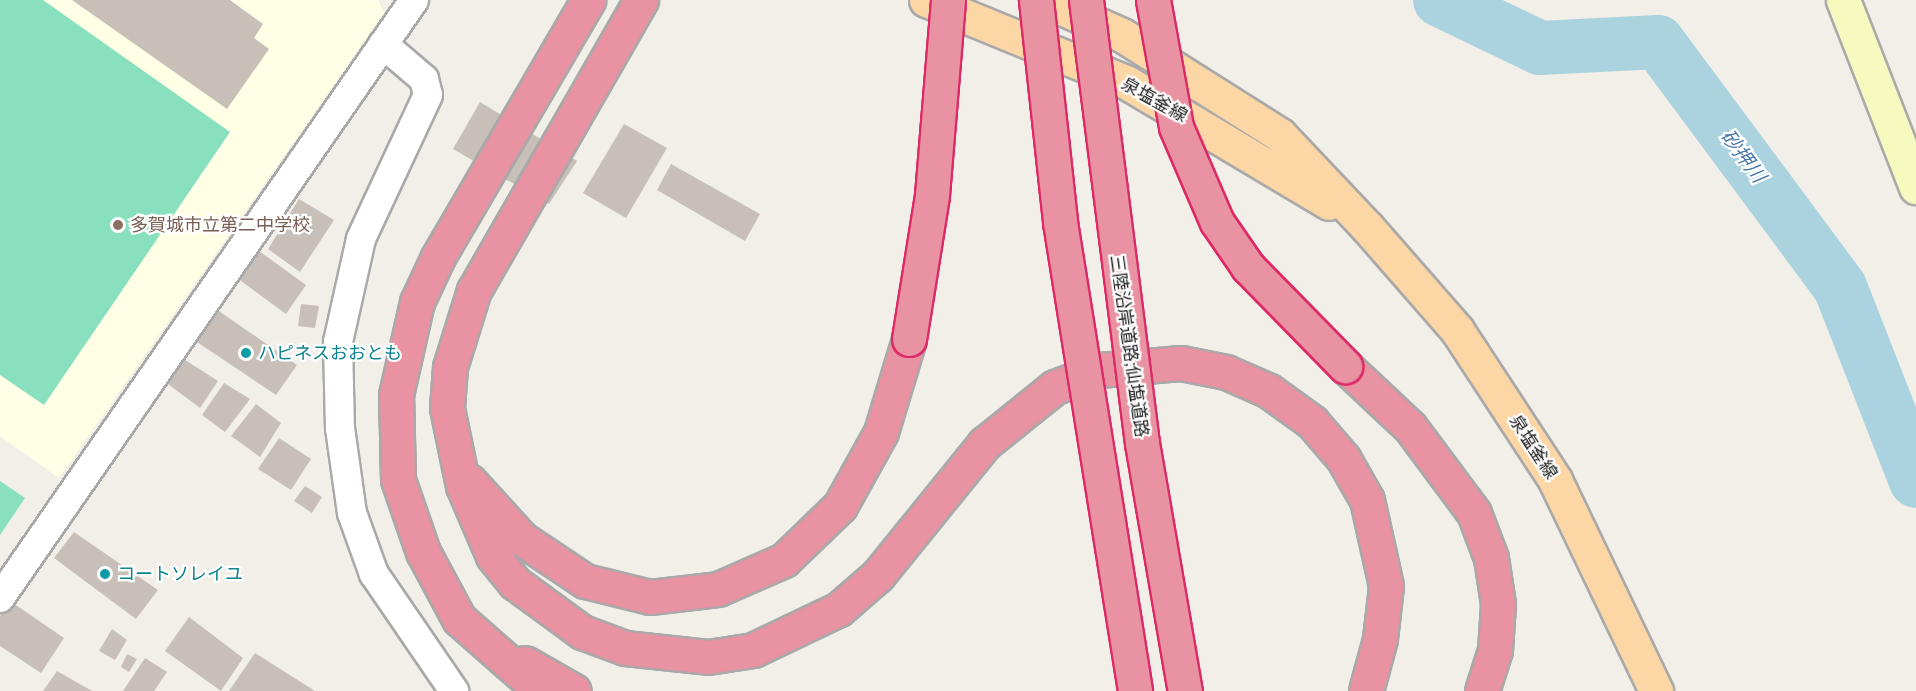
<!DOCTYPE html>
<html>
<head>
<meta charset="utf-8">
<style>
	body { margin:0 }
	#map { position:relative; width:1916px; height:691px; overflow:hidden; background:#f2efe9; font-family:"PT Sans Narrow","Noto Sans JP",sans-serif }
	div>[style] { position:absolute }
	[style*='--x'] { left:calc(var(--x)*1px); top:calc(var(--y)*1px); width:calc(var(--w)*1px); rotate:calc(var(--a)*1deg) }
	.education>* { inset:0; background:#ffffe5 }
	.pitch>* { inset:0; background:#88e0be }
	.river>* { height:54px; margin:-27px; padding:0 27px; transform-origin:27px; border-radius:27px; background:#aad3df }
	.building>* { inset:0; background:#c7bfb8 }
	.roads { filter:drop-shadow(2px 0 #a9a9a9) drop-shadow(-2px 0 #a9a9a9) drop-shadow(0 2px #a9a9a9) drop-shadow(0 -2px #a9a9a9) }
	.street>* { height:28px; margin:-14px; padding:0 14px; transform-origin:14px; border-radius:14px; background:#fff }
	.secondary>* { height:33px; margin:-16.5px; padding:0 16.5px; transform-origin:16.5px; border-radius:16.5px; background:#f7fabf }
	.primary>* { height:33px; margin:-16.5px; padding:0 16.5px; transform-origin:16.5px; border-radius:16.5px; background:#fcd6a4 }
	.highway>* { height:33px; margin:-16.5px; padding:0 16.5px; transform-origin:16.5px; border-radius:16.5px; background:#e892a2 }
	.bridges { filter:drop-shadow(2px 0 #dc2a67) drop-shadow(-2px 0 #dc2a67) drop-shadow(0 2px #dc2a67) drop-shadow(0 -2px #dc2a67) }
	.highway-bridge>* { height:33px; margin:-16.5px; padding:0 16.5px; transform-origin:16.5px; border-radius:16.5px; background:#e892a2 }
	.dots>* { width:16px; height:16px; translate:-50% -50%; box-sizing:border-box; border:3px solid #fff; border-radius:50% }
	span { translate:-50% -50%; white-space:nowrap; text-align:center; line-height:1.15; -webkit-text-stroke:4.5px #fff; paint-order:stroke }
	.street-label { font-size:18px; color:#222 }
	.education-label { font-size:18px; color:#785e54 }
	.left { translate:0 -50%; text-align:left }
	.culture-label { font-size:18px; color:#0d838f }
	.water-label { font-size:20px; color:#4a7aab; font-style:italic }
</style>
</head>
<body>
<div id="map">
	<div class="education">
		<i style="clip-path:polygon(0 0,378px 0,384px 13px,59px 478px,0 436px)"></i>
	</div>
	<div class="pitch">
		<i style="clip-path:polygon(0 0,43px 0,230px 132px,44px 405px,0 375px)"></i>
		<i style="clip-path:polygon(0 481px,25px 498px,0 535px)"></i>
	</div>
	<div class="river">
		<i style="--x:1440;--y:0;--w:111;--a:25.6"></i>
		<i style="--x:1540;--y:48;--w:118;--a:-2.9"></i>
		<i style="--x:1658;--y:42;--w:305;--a:53.4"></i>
		<i style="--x:1840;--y:287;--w:208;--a:68.6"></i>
	</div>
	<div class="building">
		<i style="clip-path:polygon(72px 0,230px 0,263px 24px,254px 38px,269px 49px,227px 109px)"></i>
		<i style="clip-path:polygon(480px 102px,577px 161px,549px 204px,453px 149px)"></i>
		<i style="clip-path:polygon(624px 124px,667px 148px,626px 218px,583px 193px)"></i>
		<i style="clip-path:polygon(671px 164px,760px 214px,745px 241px,657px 190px)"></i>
		<i style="clip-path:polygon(299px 199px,334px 220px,300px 272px,268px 249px)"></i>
		<i style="clip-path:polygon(255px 248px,306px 285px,286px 314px,237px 278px)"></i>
		<i style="clip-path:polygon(301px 304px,319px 306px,315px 328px,298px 326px)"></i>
		<i style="clip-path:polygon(216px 309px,297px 365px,276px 395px,194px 340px)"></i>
		<i style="clip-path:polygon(182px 358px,218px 381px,200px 408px,164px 381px)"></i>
		<i style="clip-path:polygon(224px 383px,250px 399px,225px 432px,202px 415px)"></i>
		<i style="clip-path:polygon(256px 404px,281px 423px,260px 457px,231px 436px)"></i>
		<i style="clip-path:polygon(279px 438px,311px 459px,291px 490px,258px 469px)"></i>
		<i style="clip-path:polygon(305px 486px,322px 497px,312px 513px,294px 501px)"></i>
		<i style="clip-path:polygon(74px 532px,158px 590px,136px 619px,54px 558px)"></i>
		<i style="clip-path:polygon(10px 601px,64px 638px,41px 673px,0 646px,0 616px)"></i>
		<i style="clip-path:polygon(189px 617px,243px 658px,221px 691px,165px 651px)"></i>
		<i style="clip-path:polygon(112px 629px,127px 640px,115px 660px,99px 651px)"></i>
		<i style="clip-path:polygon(255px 653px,315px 691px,229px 691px)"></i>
		<i style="clip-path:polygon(127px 654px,137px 659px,129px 672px,121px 667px)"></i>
		<i style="clip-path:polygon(145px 658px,167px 672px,154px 691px,123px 691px)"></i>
		<i style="clip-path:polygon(57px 671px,92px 691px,43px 691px)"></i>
	</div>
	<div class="roads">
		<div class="street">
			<i style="--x:383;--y:44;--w:54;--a:40.5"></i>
			<i style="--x:424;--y:79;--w:16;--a:76"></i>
			<i style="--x:428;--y:95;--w:159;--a:115"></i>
			<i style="--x:361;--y:239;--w:106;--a:102.6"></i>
			<i style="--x:338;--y:342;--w:86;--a:88.7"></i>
			<i style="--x:340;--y:428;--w:86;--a:82"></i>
			<i style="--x:352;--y:513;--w:65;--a:70.2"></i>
			<i style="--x:374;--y:574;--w:142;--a:55.6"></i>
			<i style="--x:0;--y:598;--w:727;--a:-55.3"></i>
		</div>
		<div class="secondary">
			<i style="--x:1843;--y:0;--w:201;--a:68.7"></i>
		</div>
		<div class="primary">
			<i style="--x:926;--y:0;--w:216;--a:22.3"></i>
			<i style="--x:1126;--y:82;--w:236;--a:30.8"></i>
			<i style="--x:1044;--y:0;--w:85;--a:24.2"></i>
			<i style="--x:1122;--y:35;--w:187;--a:32.3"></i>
			<i style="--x:1280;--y:135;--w:128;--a:46.6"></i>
			<i style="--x:1368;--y:228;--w:135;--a:48.9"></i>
			<i style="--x:1457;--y:330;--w:179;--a:56.8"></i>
			<i style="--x:1555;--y:480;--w:234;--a:64.4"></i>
		</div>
		<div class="highway">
			<i style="--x:641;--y:0;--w:335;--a:119.9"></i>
			<i style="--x:474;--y:290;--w:81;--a:107.3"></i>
			<i style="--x:450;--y:367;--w:41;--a:94.2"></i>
			<i style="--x:447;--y:408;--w:80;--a:78.4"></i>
			<i style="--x:463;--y:486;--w:76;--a:66.8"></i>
			<i style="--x:493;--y:556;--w:35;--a:51"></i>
			<i style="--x:515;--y:583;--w:83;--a:36.2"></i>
			<i style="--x:582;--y:632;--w:46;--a:20.4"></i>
			<i style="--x:625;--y:648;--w:83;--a:6.2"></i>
			<i style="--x:708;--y:657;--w:46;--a:-8.8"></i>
			<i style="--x:753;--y:650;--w:95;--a:-25.5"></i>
			<i style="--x:839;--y:609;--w:52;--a:-41.1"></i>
			<i style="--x:878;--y:575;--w:169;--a:-51"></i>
			<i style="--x:984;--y:444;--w:91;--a:-38.8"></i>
			<i style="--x:1055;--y:387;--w:47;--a:-21.1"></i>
			<i style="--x:1099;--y:370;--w:82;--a:-4.9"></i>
			<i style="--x:1181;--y:363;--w:46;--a:11.3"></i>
			<i style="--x:1226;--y:372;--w:47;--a:23.8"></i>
			<i style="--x:1269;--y:391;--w:53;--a:35.8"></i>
			<i style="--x:1312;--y:422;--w:48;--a:49.3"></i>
			<i style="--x:1343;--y:458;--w:48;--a:60.3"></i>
			<i style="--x:1367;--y:500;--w:88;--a:77.5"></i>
			<i style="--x:1386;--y:586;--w:53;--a:96.5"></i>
			<i style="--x:1380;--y:639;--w:54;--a:105.1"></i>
			<i style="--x:1345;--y:366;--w:89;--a:43.2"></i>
			<i style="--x:1410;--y:427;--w:107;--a:53.3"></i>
			<i style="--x:1474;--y:513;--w:48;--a:69.3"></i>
			<i style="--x:1491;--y:558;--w:47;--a:81.3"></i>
			<i style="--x:1498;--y:604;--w:46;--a:93.7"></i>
			<i style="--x:1495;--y:650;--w:43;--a:107.6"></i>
			<i style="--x:469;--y:481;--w:79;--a:47.6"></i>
			<i style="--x:522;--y:539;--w:76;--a:33.7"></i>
			<i style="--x:585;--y:581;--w:67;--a:13.8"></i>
			<i style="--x:650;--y:597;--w:68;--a:-6.7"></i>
			<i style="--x:718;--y:589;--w:72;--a:-23.7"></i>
			<i style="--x:784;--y:560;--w:78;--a:-44"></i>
			<i style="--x:840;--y:506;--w:85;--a:-61"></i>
			<i style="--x:881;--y:432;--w:97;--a:-73.2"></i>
			<i style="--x:525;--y:663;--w:56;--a:29.7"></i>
			<i style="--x:541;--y:691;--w:109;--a:-138.7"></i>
			<i style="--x:459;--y:619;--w:76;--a:-118.2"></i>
			<i style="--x:423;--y:552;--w:76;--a:-109.1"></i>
			<i style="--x:398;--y:480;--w:85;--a:-91.3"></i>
			<i style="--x:396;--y:395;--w:95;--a:-77.3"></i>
			<i style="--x:417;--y:302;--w:50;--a:-65"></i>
			<i style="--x:438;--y:257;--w:298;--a:-59.7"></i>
		</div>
	</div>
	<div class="bridges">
		<div class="highway-bridge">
			<i style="--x:1036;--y:0;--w:223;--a:83.8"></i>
			<i style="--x:1060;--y:222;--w:475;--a:80.9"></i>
			<i style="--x:1086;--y:0;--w:447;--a:82.8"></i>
			<i style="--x:1142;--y:443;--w:252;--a:80.2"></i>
			<i style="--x:1153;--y:0;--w:129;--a:79.7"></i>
			<i style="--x:1176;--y:127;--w:103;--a:66.7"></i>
			<i style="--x:1217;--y:222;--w:55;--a:55.4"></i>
			<i style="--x:1248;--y:267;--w:139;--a:45.6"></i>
			<i style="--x:909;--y:339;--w:146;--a:-80.9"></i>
			<i style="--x:932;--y:195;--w:196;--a:-85.3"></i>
		</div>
	</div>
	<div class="dots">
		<i style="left:118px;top:225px;background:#8d6e63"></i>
		<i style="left:246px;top:353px;background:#0f9aa8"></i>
		<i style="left:105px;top:574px;background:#0f9aa8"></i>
	</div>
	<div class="street-label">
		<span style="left:1154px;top:100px;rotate:29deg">泉塩釜線</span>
		<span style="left:1129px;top:346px;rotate:82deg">三陸沿岸道路;仙塩道路</span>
		<span style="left:1533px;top:447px;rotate:57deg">泉塩釜線</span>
	</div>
	<div class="education-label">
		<span class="left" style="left:130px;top:225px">多賀城市立第二中学校</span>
	</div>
	<div class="culture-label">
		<span class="left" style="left:258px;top:353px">ハピネスおおとも</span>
		<span class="left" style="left:117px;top:574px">コートソレイユ</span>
	</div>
	<div class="water-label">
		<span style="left:1743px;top:156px;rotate:53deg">砂押川</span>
	</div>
</div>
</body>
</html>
